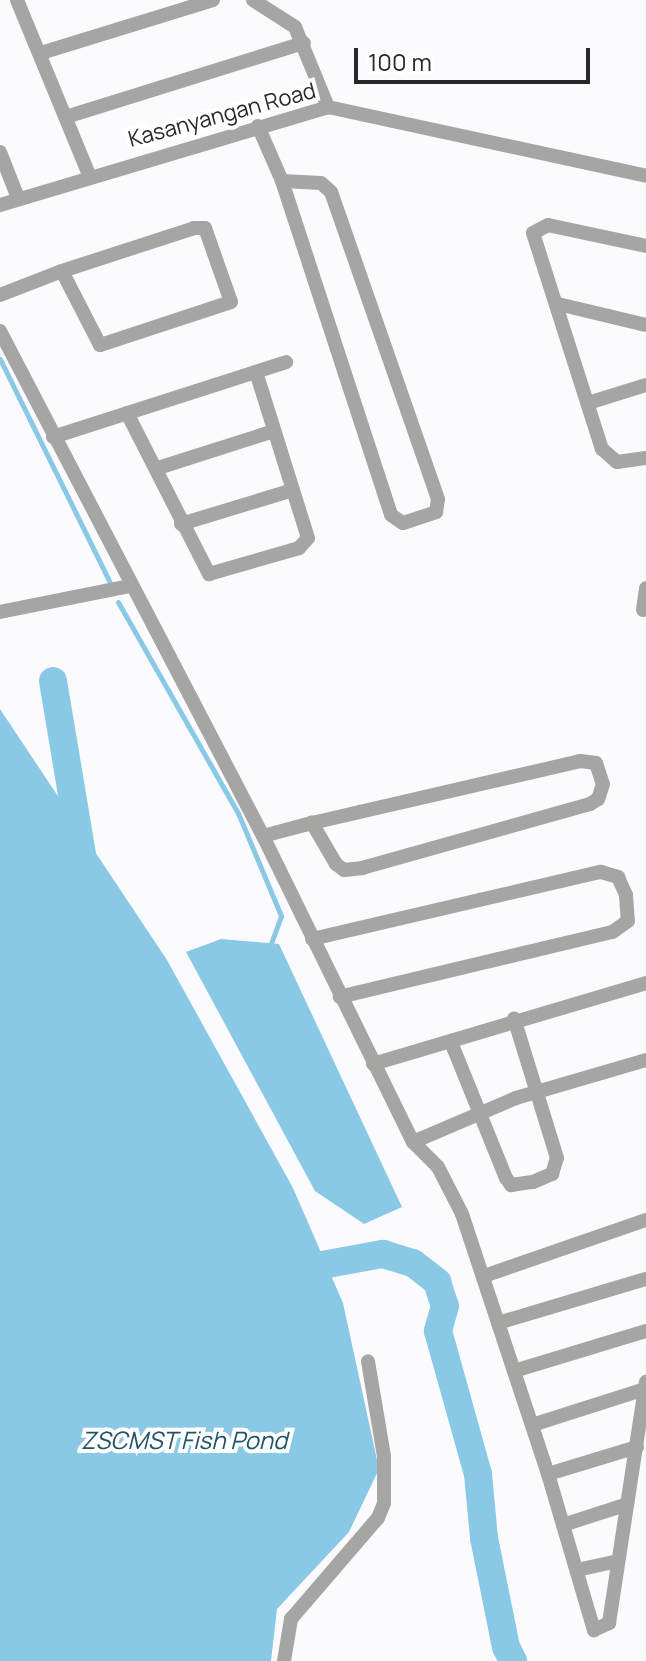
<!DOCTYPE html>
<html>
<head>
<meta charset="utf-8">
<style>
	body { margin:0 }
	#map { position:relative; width:646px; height:1661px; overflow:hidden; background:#fbfbff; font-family:Manrope,sans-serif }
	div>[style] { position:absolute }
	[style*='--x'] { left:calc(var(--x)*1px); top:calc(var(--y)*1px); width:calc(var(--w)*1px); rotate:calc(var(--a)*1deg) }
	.water>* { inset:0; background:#8ac9e6 }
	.stream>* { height:5px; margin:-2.5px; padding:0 2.5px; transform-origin:2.5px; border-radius:2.5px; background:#8ac9e6 }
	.river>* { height:28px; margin:-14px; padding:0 14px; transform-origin:14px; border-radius:14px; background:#8ac9e6 }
	.street>* { height:14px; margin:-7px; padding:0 7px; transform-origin:7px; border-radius:7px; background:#a5a5a3 }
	span { translate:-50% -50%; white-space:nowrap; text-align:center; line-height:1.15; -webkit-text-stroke:8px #fff; paint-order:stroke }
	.street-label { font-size:22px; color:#28282a }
	.water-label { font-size:24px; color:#205368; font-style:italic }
	.scale { position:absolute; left:354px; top:48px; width:236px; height:36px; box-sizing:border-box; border:4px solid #28282a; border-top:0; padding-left:10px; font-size:24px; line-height:28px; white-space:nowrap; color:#28282a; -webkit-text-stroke:6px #fff; paint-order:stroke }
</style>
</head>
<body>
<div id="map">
	<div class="water">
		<i style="clip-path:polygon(0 709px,167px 960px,293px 1188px,343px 1303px,379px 1469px,349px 1532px,277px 1609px,271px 1661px,0 1661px)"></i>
		<i style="clip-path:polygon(221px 939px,279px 944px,402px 1207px,364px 1224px,315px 1191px,186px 952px)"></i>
	</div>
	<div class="stream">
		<i style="--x:0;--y:359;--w:250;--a:63.8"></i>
		<i style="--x:118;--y:602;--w:243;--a:60.4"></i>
		<i style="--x:238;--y:813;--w:112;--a:67.3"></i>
		<i style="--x:281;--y:916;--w:30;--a:110"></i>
	</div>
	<div class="river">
		<i style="--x:53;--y:681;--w:182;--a:80.5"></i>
		<i style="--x:289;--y:1271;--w:96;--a:-10.3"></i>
		<i style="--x:383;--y:1254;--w:31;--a:17"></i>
		<i style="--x:413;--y:1263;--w:31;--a:38"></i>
		<i style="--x:437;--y:1282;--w:25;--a:72"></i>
		<i style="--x:445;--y:1306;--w:26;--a:106"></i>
		<i style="--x:438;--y:1331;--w:148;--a:74.4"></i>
		<i style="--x:478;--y:1474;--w:64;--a:84.6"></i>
		<i style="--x:484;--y:1538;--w:111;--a:78.6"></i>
		<i style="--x:506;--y:1647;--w:16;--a:63"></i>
	</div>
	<div class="street">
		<i style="--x:17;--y:0;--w:189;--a:67.6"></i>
		<i style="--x:253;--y:0;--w:50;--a:32.7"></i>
		<i style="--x:295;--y:27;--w:87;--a:67.6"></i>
		<i style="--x:41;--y:53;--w:180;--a:-17.1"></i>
		<i style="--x:69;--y:116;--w:246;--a:-17.3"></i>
		<i style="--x:258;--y:126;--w:60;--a:66.4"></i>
		<i style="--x:282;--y:181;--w:351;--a:71.9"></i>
		<i style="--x:391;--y:515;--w:14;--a:34"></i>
		<i style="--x:403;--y:523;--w:35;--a:-18"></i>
		<i style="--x:436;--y:512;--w:13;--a:-81"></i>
		<i style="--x:438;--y:499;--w:325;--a:-109.2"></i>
		<i style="--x:331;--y:192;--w:13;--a:-138"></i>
		<i style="--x:321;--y:183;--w:39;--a:-177"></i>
		<i style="--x:0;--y:152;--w:49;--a:68.6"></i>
		<i style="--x:0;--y:205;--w:342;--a:-16.6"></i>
		<i style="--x:328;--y:107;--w:325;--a:12.2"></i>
		<i style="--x:646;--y:246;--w:100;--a:-167.9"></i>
		<i style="--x:548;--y:225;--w:17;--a:152"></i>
		<i style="--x:533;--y:233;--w:227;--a:72.3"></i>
		<i style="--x:602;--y:449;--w:20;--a:41"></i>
		<i style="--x:617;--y:462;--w:29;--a:-8"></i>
		<i style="--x:0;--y:295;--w:66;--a:-21.2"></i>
		<i style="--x:62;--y:271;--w:139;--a:-18"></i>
		<i style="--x:194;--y:228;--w:11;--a:0"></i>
		<i style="--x:205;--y:228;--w:78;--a:70.6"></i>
		<i style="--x:231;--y:302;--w:138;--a:161.8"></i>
		<i style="--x:100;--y:345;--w:83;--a:-117.2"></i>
		<i style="--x:558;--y:304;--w:90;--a:13.4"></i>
		<i style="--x:0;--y:331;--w:569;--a:62.49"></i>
		<i style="--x:263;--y:836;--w:341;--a:63.9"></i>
		<i style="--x:413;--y:1142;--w:35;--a:45"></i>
		<i style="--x:438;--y:1167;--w:53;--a:62.9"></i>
		<i style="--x:462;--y:1214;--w:274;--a:71.7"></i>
		<i style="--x:548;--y:1474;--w:163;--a:73.6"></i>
		<i style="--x:594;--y:1630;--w:17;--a:-25"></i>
		<i style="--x:609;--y:1623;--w:244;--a:-81.3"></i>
		<i style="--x:588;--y:403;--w:61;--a:-17.2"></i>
		<i style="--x:127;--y:413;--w:181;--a:63"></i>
		<i style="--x:209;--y:574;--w:94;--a:-16.1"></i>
		<i style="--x:299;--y:548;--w:13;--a:-48"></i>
		<i style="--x:308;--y:538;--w:174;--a:-107.4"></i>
		<i style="--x:53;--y:437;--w:245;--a:-17.8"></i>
		<i style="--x:158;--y:468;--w:122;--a:-17.7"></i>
		<i style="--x:181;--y:524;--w:117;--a:-16.9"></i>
		<i style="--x:643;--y:610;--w:22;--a:-82"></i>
		<i style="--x:0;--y:612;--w:133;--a:-11.3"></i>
		<i style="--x:263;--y:836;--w:51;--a:-14.9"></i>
		<i style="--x:312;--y:823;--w:275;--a:-13"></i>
		<i style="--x:580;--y:761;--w:16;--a:7"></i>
		<i style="--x:596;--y:763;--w:22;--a:72"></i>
		<i style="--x:603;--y:784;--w:16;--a:108"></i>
		<i style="--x:598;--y:799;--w:9;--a:148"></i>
		<i style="--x:590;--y:804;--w:236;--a:164.3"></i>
		<i style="--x:363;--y:868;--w:19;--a:174"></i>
		<i style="--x:344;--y:870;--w:10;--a:-143"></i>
		<i style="--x:336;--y:864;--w:48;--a:-120.3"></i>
		<i style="--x:312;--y:939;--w:297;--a:-13.1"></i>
		<i style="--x:601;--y:872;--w:18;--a:16"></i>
		<i style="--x:618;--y:877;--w:20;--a:66"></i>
		<i style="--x:626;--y:895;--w:26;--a:86"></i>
		<i style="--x:628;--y:921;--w:19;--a:145"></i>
		<i style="--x:612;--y:932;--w:280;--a:166.6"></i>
		<i style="--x:451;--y:1042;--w:147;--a:68"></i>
		<i style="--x:506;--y:1178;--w:9;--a:54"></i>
		<i style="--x:511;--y:1185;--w:22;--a:-8"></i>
		<i style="--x:533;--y:1182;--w:21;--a:-23"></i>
		<i style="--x:552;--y:1174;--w:17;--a:-73"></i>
		<i style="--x:557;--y:1158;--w:146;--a:-107.1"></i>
		<i style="--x:373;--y:1064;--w:285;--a:-16.5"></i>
		<i style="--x:413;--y:1142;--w:112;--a:-23.1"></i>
		<i style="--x:516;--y:1098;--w:135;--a:-16.3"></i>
		<i style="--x:484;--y:1276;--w:171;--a:-19.1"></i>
		<i style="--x:498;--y:1323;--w:154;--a:-16.6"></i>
		<i style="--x:514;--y:1371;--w:138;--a:-16.9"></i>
		<i style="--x:532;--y:1425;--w:119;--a:-17.7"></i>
		<i style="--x:548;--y:1474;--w:93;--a:-16.9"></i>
		<i style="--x:563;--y:1525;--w:65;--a:-17.9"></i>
		<i style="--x:577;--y:1570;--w:42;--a:-12.4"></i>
		<i style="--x:284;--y:1661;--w:43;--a:-80.5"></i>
		<i style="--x:291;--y:1619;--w:133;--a:-49.3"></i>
		<i style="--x:378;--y:1518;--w:16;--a:-68"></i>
		<i style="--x:384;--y:1503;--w:47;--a:-90"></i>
		<i style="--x:384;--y:1456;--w:96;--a:-99.6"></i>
	</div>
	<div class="street-label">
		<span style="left:222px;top:115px;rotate:-15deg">Kasanyangan Road</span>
	</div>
	<div class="water-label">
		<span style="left:184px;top:1440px">ZSCMST Fish Pond</span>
	</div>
	<div class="scale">100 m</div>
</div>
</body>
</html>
